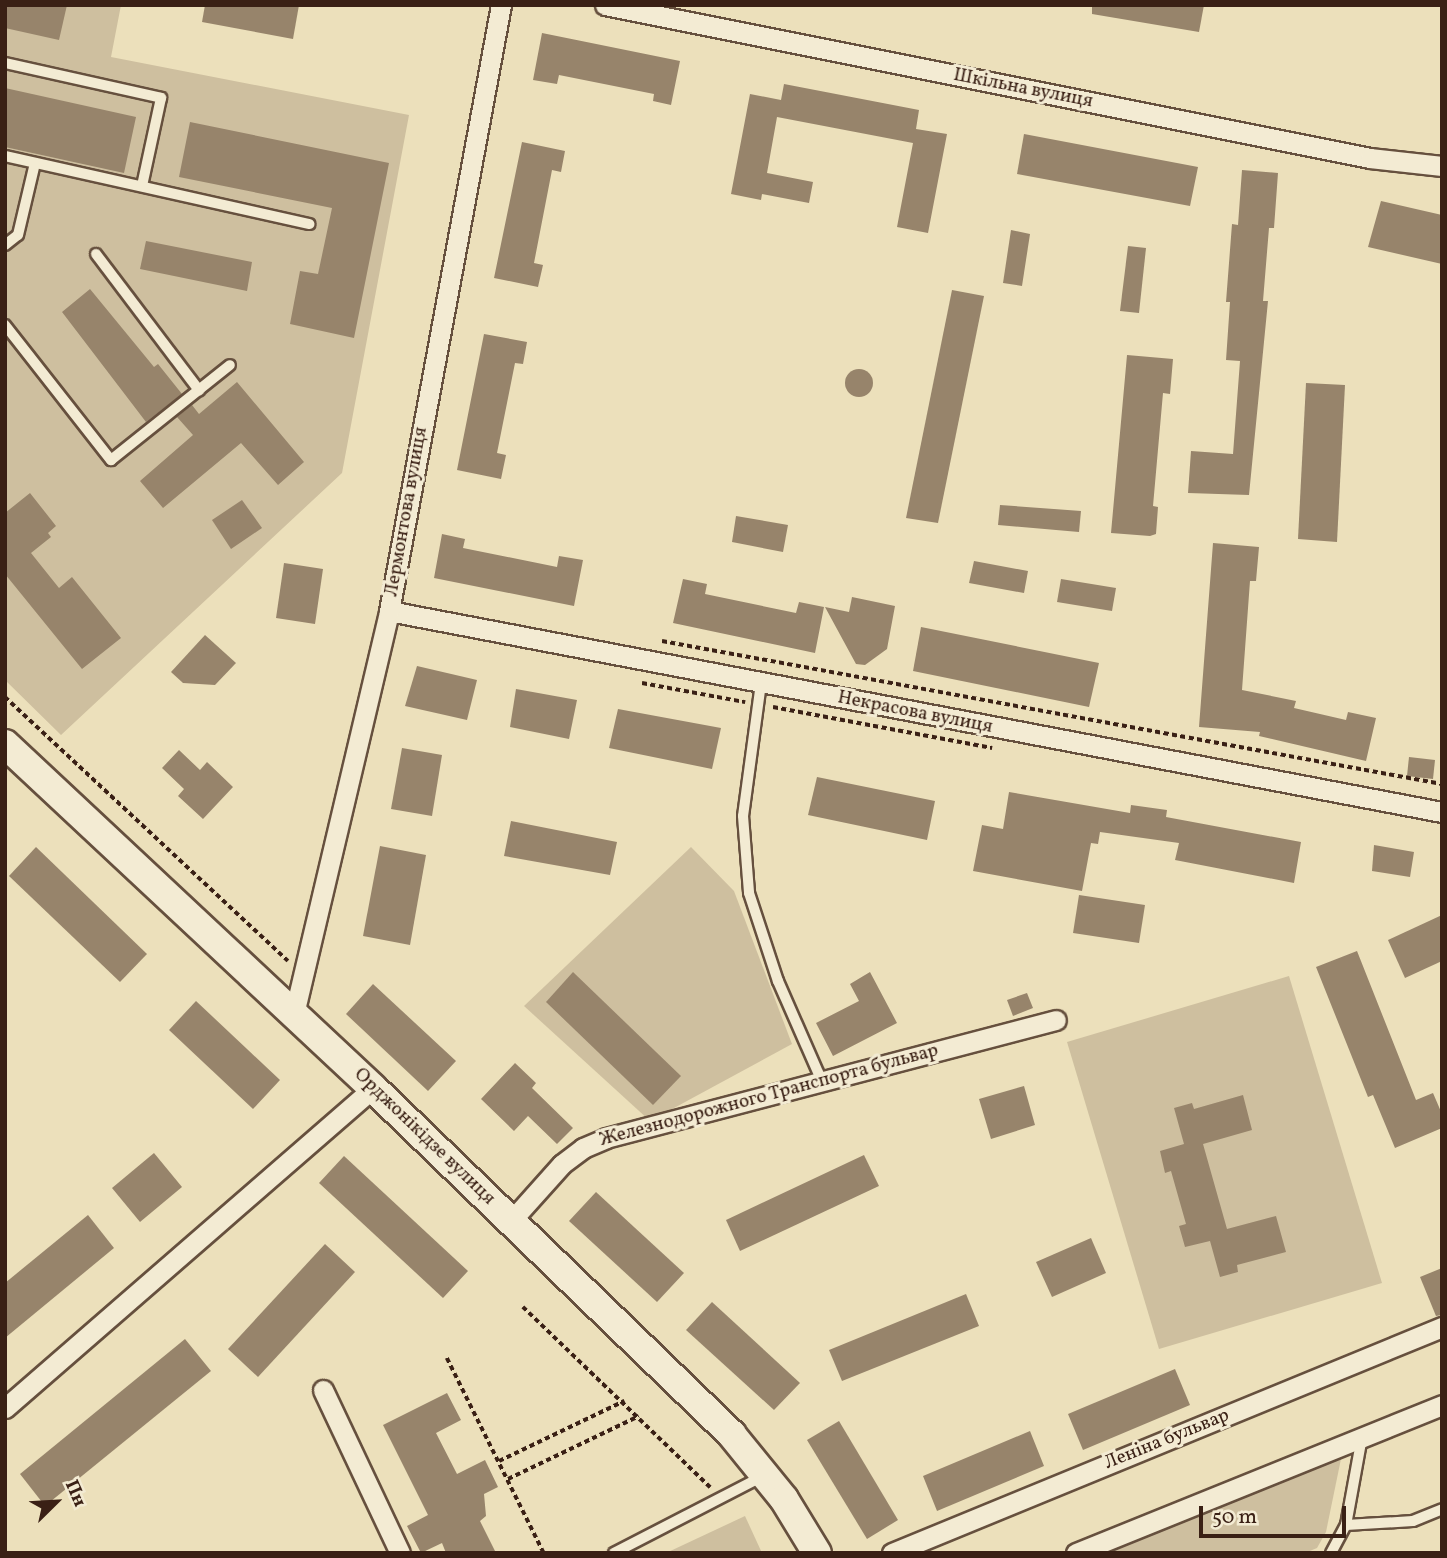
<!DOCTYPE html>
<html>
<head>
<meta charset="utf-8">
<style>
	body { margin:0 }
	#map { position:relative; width:1447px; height:1558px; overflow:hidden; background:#ece0bb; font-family:Vollkorn,serif }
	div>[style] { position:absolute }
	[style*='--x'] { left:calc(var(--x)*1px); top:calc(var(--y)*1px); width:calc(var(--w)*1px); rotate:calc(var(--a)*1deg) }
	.green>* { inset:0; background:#cebf9f }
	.building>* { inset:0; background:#97846b }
	.round { border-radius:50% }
	.path>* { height:3.5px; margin-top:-1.75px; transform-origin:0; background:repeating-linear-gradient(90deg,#3a2015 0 5px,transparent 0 8.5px) }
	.roads { filter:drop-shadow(2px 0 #66503e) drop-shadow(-2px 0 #66503e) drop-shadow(0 2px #66503e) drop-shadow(0 -2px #66503e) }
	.lane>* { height:10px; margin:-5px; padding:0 5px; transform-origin:5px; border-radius:5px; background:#f3ebd3 }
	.street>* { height:19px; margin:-9.5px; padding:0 9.5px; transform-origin:9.5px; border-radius:9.5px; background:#f3ebd3 }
	.secondary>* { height:28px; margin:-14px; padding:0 14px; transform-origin:14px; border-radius:14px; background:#f3ebd3 }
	span { translate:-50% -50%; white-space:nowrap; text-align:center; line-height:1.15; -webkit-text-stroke:6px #f3ebd3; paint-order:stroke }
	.street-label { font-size:19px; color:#3a2015 }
	.frame { position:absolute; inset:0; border:7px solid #3a2015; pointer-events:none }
	.north { position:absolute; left:21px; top:1467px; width:70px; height:70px; -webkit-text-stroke:5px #f3ebd3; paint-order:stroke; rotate:66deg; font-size:19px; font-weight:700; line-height:28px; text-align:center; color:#3a2015 }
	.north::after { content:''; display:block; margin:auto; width:24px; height:32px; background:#3a2015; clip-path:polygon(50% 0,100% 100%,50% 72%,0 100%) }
	.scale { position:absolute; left:1199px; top:1506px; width:147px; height:32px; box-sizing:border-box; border:4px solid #3a2015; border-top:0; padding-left:9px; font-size:21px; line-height:24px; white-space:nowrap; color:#3a2015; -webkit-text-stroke:5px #f3ebd3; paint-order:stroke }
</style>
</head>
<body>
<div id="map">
	<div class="green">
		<i style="clip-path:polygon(5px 5px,121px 5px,111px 57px,409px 115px,342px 473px,61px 735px,5px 680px)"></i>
		<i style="clip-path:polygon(691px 847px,734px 891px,792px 1044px,650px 1121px,524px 1006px)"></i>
		<i style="clip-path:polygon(1289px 976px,1382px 1283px,1159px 1349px,1067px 1042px)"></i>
		<i style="clip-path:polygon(1342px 1454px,1326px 1532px,1317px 1548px,1305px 1553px,1097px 1553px)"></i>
		<i style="clip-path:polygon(745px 1516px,762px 1553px,666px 1553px)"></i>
	</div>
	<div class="building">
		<i style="clip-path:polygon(5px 5px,67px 5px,59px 40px,5px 28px)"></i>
		<i style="clip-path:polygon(205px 5px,299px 5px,293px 39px,202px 22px)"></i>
		<i style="clip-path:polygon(1092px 5px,1204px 5px,1199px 32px,1092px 14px)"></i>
		<i style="clip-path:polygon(542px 33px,680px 61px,671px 105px,653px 101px,654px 94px,559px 75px,557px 84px,533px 80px)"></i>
		<i style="clip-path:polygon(784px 84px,919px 110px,916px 129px,947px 134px,928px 233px,897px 227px,913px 143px,777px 117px,767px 173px,813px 182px,809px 203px,762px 194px,761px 200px,731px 194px,750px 94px,781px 100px)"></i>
		<i style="clip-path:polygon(5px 88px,136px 117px,124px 173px,5px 147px)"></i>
		<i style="clip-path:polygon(190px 122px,389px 163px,354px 338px,290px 324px,300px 271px,318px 274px,332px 208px,179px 177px)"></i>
		<i style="clip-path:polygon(1024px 134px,1198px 167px,1190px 206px,1017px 174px)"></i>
		<i style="clip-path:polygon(522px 142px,565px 151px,561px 172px,552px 170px,534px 263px,543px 265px,538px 287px,494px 278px)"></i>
		<i style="clip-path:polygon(1242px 170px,1278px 173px,1274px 228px,1269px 228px,1263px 301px,1268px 301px,1249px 495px,1188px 493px,1191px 451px,1233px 454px,1240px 361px,1226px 360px,1230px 302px,1226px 302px,1232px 224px,1238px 225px)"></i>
		<i style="clip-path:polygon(1381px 201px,1442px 215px,1442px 264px,1368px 247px)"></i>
		<i style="clip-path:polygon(1011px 230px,1030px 234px,1022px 286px,1003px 283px)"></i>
		<i style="clip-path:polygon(146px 241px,252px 262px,247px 291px,140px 269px)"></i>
		<i style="clip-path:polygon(1128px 246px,1146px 248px,1139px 313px,1120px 311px)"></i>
		<i style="clip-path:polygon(90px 289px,154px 367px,158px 364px,182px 394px,146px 422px,62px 312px)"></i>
		<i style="clip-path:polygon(952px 290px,984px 296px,938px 523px,906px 518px)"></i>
		<i style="clip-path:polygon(484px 334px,527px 342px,523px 364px,515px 363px,497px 453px,506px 455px,501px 479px,457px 470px)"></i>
		<i style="clip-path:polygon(1127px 355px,1173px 359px,1170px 394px,1163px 393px,1153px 506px,1158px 507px,1156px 534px,1150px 536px,1111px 533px)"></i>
		<i class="round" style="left:845px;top:369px;width:28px;height:28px"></i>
		<i style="clip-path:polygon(237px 382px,304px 462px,278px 485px,241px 443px,163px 508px,140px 481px,193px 435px,177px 417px,192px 405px,199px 414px)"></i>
		<i style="clip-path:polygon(1306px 383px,1345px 385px,1337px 542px,1298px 539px)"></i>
		<i style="clip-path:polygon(30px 493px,56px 526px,48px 533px,51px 537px,31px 553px,59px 588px,72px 577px,121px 638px,82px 669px,5px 574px,5px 513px)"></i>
		<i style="clip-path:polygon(242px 500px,262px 528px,231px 549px,212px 520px)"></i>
		<i style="clip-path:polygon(1000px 505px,1081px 511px,1079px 532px,998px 525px)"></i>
		<i style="clip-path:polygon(736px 516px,788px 525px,783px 552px,732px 542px)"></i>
		<i style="clip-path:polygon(442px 534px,465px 539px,463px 548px,557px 567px,559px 556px,583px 560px,574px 606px,434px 578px)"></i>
		<i style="clip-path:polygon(1213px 543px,1259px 547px,1256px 581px,1250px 581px,1242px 690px,1296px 701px,1294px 708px,1346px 720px,1348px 712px,1376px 718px,1366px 761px,1259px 736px,1260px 732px,1199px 727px)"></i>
		<i style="clip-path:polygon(974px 561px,1028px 571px,1024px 593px,969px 583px)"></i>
		<i style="clip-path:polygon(284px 563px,323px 569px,315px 624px,276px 618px)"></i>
		<i style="clip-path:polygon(683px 579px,707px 584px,705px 594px,796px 613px,799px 602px,824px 607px,815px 653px,673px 623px)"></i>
		<i style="clip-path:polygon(1061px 579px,1116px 588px,1112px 611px,1057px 602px)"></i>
		<i style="clip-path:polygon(852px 597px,895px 606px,887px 649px,865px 665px,856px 664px,825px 607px,849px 612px)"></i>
		<i style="clip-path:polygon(921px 627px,1099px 663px,1089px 707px,913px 671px)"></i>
		<i style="clip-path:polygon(205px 635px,236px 663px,215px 685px,183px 683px,171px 672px)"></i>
		<i style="clip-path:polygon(417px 666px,477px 680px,467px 720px,405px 706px)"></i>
		<i style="clip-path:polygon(516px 689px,577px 700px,569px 739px,510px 727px)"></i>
		<i style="clip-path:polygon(618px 709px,721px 728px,712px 769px,609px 748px)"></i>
		<i style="clip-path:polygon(402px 748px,442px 755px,432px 816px,391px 809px)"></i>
		<i style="clip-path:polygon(179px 750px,200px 770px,207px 762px,233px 787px,203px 819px,178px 796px,184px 789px,162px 768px)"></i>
		<i style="clip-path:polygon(1409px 757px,1435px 760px,1433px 779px,1407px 776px)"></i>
		<i style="clip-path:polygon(817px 777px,935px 801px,927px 840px,808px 815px)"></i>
		<i style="clip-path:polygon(1009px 792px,1130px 813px,1131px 805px,1167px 810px,1166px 817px,1301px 842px,1294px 883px,1175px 860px,1179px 843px,1100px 832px,1098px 844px,1091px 843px,1082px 891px,973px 871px,982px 825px,1003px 829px)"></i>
		<i style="clip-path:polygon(511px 821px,617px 842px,610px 875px,504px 856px)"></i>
		<i style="clip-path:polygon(1374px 845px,1414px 852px,1410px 877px,1372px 871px)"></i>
		<i style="clip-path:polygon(380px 846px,426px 855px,410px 945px,363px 936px)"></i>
		<i style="clip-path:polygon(36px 847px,147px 954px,120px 982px,9px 876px)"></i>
		<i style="clip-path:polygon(1079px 895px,1145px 905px,1139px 943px,1073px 933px)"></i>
		<i style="clip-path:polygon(1442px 915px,1442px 961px,1405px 978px,1388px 940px)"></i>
		<i style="clip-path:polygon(1357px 951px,1416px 1100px,1433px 1093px,1442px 1114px,1442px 1128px,1395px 1148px,1373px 1095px,1368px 1097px,1316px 967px)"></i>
		<i style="clip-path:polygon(573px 972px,681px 1076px,653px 1105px,546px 1002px)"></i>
		<i style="clip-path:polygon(870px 972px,897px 1023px,833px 1056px,816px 1023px,859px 1001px,850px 984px)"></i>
		<i style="clip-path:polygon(373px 984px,456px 1061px,428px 1091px,346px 1014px)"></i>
		<i style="clip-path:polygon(1027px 993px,1033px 1008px,1013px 1016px,1007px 1000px)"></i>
		<i style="clip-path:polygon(196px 1001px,280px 1080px,253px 1109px,169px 1030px)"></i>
		<i style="clip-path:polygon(515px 1063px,536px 1083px,532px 1088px,573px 1128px,557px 1144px,528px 1116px,514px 1131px,481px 1099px)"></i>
		<i style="clip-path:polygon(1024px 1086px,1035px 1125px,991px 1139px,979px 1099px)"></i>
		<i style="clip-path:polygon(1243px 1095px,1252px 1130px,1203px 1144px,1227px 1229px,1276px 1216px,1286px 1252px,1237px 1265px,1238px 1272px,1220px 1277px,1210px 1241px,1185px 1247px,1179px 1226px,1186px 1224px,1171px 1171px,1165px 1173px,1160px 1151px,1184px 1144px,1174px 1108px,1192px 1103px,1194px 1109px)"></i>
		<i style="clip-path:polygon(154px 1153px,182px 1187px,140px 1222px,112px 1188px)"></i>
		<i style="clip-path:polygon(864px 1155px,879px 1186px,740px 1251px,726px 1220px)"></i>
		<i style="clip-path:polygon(344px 1156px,468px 1271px,443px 1298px,319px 1183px)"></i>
		<i style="clip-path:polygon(596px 1192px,684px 1273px,657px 1302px,569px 1221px)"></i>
		<i style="clip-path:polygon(88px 1215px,114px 1248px,5px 1338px,5px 1283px)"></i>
		<i style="clip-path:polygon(1091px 1238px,1106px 1273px,1052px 1297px,1036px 1262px)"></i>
		<i style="clip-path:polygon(325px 1244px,355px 1272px,258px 1377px,228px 1349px)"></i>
		<i style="clip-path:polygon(1442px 1268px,1442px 1315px,1436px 1316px,1420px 1277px)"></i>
		<i style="clip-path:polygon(966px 1294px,979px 1326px,842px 1381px,829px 1350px)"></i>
		<i style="clip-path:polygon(712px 1302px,800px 1383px,774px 1410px,686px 1330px)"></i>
		<i style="clip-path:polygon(185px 1339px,211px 1371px,45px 1506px,20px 1474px)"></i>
		<i style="clip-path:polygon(1175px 1369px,1190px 1405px,1083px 1450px,1068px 1414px)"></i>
		<i style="clip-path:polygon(447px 1393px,461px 1420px,436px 1433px,457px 1474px,485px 1460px,498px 1487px,484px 1494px,486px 1516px,480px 1521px,496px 1553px,446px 1553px,442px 1543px,421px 1553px,407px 1526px,428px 1515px,383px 1425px)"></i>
		<i style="clip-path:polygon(839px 1421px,898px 1520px,867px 1539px,807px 1440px)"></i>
		<i style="clip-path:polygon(1030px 1431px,1044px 1466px,937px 1511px,923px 1476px)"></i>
	</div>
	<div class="path">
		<i style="--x:662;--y:641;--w:793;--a:10.39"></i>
		<i style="--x:642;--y:683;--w:105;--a:10.5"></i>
		<i style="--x:5;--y:697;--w:387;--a:43"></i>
		<i style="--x:773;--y:707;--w:223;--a:10.6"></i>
		<i style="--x:523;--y:1307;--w:260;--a:43.9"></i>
		<i style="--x:447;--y:1358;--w:218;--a:63.6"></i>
		<i style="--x:499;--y:1461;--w:139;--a:-25.6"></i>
		<i style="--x:508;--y:1479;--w:145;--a:-25.7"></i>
	</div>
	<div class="roads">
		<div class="lane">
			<i style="--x:5;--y:63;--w:160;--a:12.6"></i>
			<i style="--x:161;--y:98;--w:90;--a:102.2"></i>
			<i style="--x:5;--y:156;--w:312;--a:12.6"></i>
			<i style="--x:5;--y:245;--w:16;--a:-38"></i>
			<i style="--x:18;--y:235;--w:74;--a:-76.7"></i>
			<i style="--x:96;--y:254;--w:171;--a:52.9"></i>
			<i style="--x:5;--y:325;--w:172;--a:51.9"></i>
			<i style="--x:111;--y:460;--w:152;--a:-38.6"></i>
			<i style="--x:761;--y:683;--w:134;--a:97.7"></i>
			<i style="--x:743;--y:816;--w:77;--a:85.5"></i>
			<i style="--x:749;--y:893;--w:93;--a:71.8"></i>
			<i style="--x:778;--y:981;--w:109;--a:66.3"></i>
			<i style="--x:1346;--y:1525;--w:67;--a:-3.4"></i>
			<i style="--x:1413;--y:1521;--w:31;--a:-22"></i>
			<i style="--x:614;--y:1553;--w:168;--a:-27.3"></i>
			<i style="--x:1331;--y:1553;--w:32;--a:-62"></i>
			<i style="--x:1346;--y:1525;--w:89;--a:-79.7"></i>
		</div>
		<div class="street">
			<i style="--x:605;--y:5;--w:780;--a:11.31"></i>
			<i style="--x:1370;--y:158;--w:72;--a:6.3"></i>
			<i style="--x:389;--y:611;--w:1072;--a:10.81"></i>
			<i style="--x:294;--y:1014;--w:414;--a:-76.7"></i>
			<i style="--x:389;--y:611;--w:616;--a:-79.53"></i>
			<i style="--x:511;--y:1221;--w:76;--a:-48.2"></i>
			<i style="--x:562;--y:1164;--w:26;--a:-37"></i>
			<i style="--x:583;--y:1148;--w:25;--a:-23"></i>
			<i style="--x:606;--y:1138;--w:465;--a:-14.7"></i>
			<i style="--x:323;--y:1390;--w:180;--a:64.7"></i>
			<i style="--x:5;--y:1408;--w:488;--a:-41"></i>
			<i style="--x:892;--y:1553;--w:595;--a:-22.34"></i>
			<i style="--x:1076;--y:1553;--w:395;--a:-22"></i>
		</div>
		<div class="secondary">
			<i style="--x:5;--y:744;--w:504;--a:43.07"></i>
			<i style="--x:373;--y:1088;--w:499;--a:44"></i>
			<i style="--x:732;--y:1435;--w:82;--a:50.9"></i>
			<i style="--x:784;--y:1499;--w:63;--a:58.6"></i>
		</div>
	</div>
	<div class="street-label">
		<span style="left:1023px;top:89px;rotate:11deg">Шкільна вулиця</span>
		<span style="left:407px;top:512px;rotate:-80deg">Лермонтова вулиця</span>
		<span style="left:915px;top:713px;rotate:11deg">Некрасова вулиця</span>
		<span style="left:769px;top:1096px;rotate:-15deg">Железнодорожного Транспорта бульвар</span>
		<span style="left:424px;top:1137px;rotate:44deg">Орджонікідзе вулиця</span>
		<span style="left:1167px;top:1440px;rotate:-22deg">Леніна бульвар</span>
	</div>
	<div class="frame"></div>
	<div class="north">Пн</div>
	<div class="scale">50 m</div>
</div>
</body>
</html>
